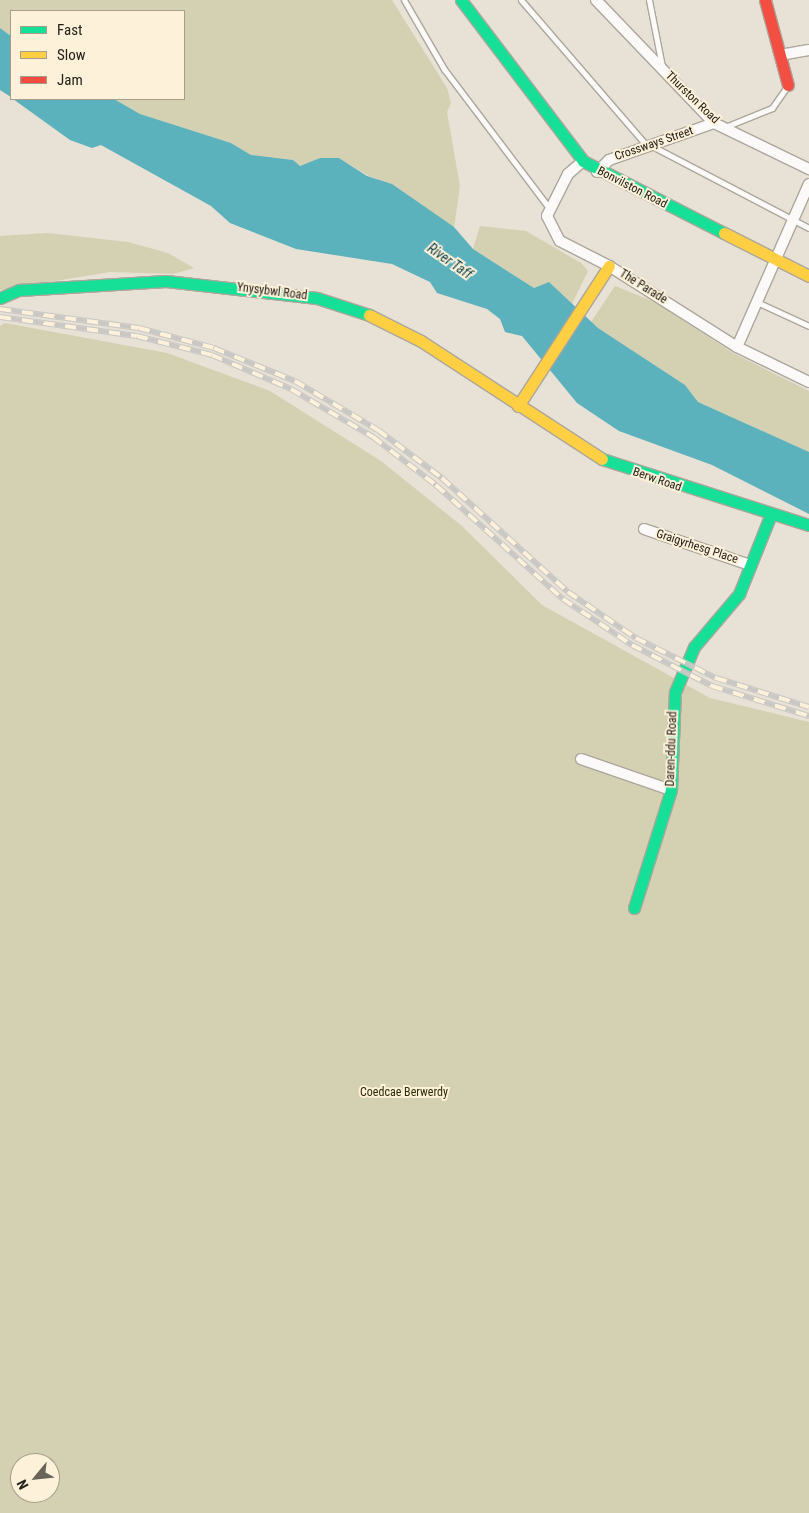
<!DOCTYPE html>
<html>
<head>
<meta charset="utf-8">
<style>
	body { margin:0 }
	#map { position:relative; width:809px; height:1513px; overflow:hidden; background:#e8e1d5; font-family:"Roboto Condensed",sans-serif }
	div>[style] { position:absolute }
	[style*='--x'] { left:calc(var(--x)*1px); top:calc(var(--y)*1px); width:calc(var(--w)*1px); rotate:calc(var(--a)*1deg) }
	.green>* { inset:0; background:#d3d1b1 }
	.water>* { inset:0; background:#5bb1bc }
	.roads { filter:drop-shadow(1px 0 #aca69c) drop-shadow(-1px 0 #aca69c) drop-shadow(0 1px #aca69c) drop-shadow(0 -1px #aca69c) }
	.lane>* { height:5px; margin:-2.5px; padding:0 2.5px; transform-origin:2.5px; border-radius:2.5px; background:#fcfaf9 }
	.street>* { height:10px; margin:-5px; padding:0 5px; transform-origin:5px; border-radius:5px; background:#fcfaf9 }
	.fast>* { height:11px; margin:-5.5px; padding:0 5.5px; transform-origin:5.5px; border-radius:5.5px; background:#16e098 }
	.slow>* { height:11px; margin:-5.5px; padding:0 5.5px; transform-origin:5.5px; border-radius:5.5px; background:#ffcf43 }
	.jam>* { height:11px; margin:-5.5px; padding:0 5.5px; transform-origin:5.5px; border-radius:5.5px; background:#f24e42 }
	.rail>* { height:5.5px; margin-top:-2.75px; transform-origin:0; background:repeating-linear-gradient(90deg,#fdf1da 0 11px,#cac8c5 0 22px); box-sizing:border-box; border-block:1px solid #cac8c5 }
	span { translate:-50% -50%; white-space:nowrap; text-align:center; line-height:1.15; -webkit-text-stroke:4px #fdf1da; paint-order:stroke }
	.street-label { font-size:12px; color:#242018 }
	.park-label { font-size:12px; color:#2c2c07 }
	.water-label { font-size:14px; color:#10434c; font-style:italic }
	.legend { position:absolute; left:10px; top:10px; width:175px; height:90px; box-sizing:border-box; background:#fdf1da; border:1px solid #a69d8c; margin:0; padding:6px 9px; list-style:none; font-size:15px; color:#242018 }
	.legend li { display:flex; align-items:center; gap:10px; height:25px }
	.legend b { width:25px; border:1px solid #a69d8c }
	.north { position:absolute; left:10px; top:1453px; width:50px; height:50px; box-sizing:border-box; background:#fdf1da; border:1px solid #a69d8c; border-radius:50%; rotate:242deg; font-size:14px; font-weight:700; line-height:20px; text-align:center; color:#242018 }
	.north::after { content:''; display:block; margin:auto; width:18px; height:22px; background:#69645a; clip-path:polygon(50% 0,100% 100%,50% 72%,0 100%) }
</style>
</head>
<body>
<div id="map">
	<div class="green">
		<i style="clip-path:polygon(0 0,392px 0,447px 88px,451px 103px,447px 112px,460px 186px,454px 228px,392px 184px,369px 176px,339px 158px,320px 158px,300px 166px,293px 160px,251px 155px,231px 143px,140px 114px,114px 99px,184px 99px,184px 11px,11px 11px,11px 36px,0 28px)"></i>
		<i style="clip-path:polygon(480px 226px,526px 231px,581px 263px,588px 271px,572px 304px,549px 282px,534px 288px,473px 249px)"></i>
		<i style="clip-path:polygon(48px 233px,128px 242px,168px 253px,194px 268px,173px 274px,110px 272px,0 290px,0 236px)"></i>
		<i style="clip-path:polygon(615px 286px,655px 302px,733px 353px,809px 391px,809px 452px,698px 402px,685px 385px,598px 328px,591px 322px)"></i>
		<i style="clip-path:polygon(evenodd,5px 323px,167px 353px,270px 391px,381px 461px,462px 526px,542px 605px,710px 698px,809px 722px,809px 1513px,0 1513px,0 326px,5px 323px,20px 1463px,50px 1463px,50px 1493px,20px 1493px,20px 1463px)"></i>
	</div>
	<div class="water">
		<i style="clip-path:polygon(0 28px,11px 36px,11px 97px,0 90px)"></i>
		<i style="clip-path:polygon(13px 99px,114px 99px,140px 114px,231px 143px,251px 155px,293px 160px,300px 166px,320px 158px,339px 158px,367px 176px,392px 184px,454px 227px,473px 249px,534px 288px,549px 282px,598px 328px,685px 385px,698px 402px,809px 452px,809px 514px,712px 465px,619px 431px,577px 403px,522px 336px,505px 332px,500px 319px,487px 309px,437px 293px,430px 282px,392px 264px,296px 249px,230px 223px,211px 206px,101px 145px,92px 148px,70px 140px)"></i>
	</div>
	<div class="roads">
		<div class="lane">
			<i style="--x:404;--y:0;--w:80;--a:59.9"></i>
			<i style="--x:444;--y:69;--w:176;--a:52.9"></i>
			<i style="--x:521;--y:0;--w:194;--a:49.2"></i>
			<i style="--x:649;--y:0;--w:67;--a:78.9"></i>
			<i style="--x:725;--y:127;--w:51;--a:-22"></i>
			<i style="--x:772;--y:108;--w:28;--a:-55"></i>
			<i style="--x:652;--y:146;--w:177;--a:27.6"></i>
			<i style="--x:759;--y:303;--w:55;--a:24.7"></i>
		</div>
		<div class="street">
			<i style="--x:596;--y:0;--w:170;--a:46.2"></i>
			<i style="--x:714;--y:123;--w:106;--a:25.8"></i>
			<i style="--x:780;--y:55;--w:29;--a:-10"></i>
			<i style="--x:583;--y:161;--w:20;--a:139"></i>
			<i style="--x:568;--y:174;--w:47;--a:116.6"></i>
			<i style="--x:547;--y:216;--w:28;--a:63"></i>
			<i style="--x:560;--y:241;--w:55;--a:27"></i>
			<i style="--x:609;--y:266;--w:151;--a:32.3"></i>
			<i style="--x:737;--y:347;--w:80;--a:25.9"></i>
			<i style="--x:597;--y:172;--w:17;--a:-45"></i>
			<i style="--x:609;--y:160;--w:111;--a:-19.4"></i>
			<i style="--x:737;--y:347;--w:178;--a:-66.2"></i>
			<i style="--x:644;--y:529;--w:112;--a:18.8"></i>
			<i style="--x:581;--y:759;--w:95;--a:19"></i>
		</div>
		<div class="fast">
			<i style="--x:461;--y:0;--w:202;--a:52.8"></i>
			<i style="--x:583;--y:161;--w:158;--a:27.1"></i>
			<i style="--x:0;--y:298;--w:21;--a:-23"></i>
			<i style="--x:19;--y:290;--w:147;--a:-3.5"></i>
			<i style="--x:166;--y:281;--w:152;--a:6.4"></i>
			<i style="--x:317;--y:298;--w:55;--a:18.1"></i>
			<i style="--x:602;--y:459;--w:217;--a:17.7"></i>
			<i style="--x:634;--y:908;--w:124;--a:-72.6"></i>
			<i style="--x:671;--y:790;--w:98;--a:-87.7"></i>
			<i style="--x:675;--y:692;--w:49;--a:-67.1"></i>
			<i style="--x:694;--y:647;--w:70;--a:-49.7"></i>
			<i style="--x:739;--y:594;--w:86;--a:-68.2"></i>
		</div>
		<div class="slow">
			<i style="--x:724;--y:233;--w:95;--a:26.8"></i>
			<i style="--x:369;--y:315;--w:58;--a:26.6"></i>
			<i style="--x:421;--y:341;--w:216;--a:33.1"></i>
			<i style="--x:518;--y:406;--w:167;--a:-57"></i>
		</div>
		<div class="jam">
			<i style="--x:765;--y:0;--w:88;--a:74.9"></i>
		</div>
	</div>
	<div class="rail">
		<i style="--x:0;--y:309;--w:140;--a:7.8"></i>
		<i style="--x:139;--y:328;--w:78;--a:14.9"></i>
		<i style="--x:214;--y:348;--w:87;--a:22.2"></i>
		<i style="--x:295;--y:381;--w:96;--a:30.6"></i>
		<i style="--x:378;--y:430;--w:80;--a:36.9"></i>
		<i style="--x:442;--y:478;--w:170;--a:42.1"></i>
		<i style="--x:568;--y:592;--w:82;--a:34.1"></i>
		<i style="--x:636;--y:638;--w:89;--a:26.6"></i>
		<i style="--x:716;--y:678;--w:97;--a:17.3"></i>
		<i style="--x:0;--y:317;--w:138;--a:7.9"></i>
		<i style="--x:137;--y:336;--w:77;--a:14.2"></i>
		<i style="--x:212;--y:355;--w:86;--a:23.3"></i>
		<i style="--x:291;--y:389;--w:95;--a:30.3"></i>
		<i style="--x:373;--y:437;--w:79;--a:37.3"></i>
		<i style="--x:436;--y:485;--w:171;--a:41.9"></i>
		<i style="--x:563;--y:599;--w:83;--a:33.7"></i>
		<i style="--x:632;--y:645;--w:90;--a:27.1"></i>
		<i style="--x:712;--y:686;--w:102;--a:17.2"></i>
	</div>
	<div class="street-label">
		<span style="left:692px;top:98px;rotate:44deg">Thurston Road</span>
		<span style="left:654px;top:144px;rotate:-19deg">Crossways Street</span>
		<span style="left:632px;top:188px;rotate:27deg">Bonvilston Road</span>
		<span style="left:643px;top:287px;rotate:32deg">The Parade</span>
		<span style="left:272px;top:292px;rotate:7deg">Ynysybwl Road</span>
		<span style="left:657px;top:480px;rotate:19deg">Berw Road</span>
		<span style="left:697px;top:547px;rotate:18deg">Graigyrhesg Place</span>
		<span style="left:672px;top:749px;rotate:-88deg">Daren-ddu Road</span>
	</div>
	<div class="park-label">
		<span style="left:404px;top:1093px">Coedcae Berwerdy</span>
	</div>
	<div class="water-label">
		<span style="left:450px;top:261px;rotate:35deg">River Taff</span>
	</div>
	<ul class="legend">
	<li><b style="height:6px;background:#16e098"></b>Fast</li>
	<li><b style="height:6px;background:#ffcf43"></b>Slow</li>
	<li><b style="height:6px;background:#f24e42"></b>Jam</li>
	</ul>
	<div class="north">N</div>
</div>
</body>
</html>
